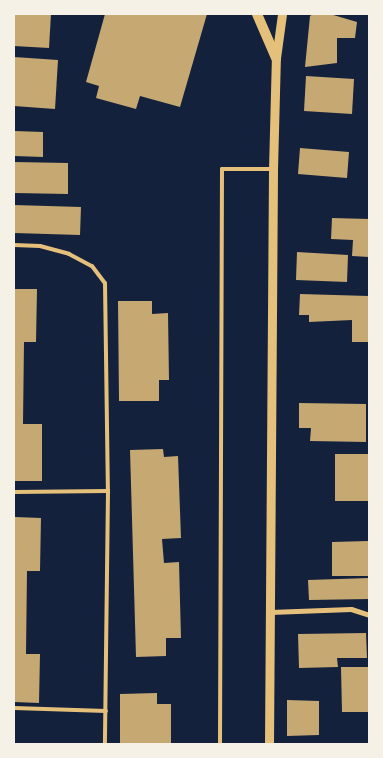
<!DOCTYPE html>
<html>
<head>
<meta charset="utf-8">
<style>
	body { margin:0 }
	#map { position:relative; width:383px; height:758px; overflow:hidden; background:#14213d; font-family:Cabin,sans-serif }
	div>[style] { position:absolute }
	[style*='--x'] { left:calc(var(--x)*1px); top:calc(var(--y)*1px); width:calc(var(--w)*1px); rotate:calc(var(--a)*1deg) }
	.building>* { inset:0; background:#c6a872 }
	.service>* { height:4px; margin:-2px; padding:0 2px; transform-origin:2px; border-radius:2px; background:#e5c07b }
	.minor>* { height:5px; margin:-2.5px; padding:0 2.5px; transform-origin:2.5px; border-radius:2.5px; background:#e5c07b }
	.tertiary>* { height:9px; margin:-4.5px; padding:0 4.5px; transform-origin:4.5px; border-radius:4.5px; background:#e5c07b }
	.secondary>* { height:10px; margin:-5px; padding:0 5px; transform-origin:5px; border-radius:5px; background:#e5c07b }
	span { translate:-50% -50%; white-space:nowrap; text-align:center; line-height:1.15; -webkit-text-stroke:4px #f6f1e7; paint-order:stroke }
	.frame { position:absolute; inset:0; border:15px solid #f6f1e7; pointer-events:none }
</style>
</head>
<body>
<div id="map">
	<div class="building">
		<i style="clip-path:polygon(14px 14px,51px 14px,49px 48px,14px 46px)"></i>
		<i style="clip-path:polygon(105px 14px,207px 14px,180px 107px,140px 96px,136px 109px,96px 98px,99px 86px,86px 82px)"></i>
		<i style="clip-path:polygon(313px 14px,330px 14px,357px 22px,355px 38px,337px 38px,337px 63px,305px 67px,310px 16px)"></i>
		<i style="clip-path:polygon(14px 57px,58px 60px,55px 109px,14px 106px)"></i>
		<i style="clip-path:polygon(306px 76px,354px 79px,352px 114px,304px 111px)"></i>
		<i style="clip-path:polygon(14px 131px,43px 132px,43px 157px,14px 156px)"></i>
		<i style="clip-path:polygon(300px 148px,349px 152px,347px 178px,298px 174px)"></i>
		<i style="clip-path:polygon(14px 162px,68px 163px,68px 194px,14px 193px)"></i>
		<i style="clip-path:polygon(14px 205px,81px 207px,80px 235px,14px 233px)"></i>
		<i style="clip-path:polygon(332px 218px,369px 219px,369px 257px,352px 256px,353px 240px,331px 239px)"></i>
		<i style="clip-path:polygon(297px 252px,348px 255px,347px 282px,296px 280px)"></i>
		<i style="clip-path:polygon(14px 289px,37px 289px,36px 342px,24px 342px,23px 424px,42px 424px,42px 481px,14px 481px)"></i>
		<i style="clip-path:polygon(300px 294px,369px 296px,368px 342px,352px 342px,352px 320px,309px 322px,309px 315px,299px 315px)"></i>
		<i style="clip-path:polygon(118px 301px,152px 301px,152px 314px,168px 313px,169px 380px,159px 380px,159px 401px,119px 401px)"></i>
		<i style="clip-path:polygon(299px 403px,366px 404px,366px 442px,310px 441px,311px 428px,299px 428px)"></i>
		<i style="clip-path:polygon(163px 449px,164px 457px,178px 456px,181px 538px,162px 539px,164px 563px,179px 562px,181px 638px,166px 638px,166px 656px,136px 657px,130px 450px)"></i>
		<i style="clip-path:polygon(335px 454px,369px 454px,369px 501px,335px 501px)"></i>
		<i style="clip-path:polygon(15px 517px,41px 518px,40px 571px,27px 571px,26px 654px,40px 654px,39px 703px,14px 702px)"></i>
		<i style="clip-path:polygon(368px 541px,369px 576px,332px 576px,332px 542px)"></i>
		<i style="clip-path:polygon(369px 578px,369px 599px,309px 600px,308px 580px)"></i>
		<i style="clip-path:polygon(366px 633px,367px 658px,337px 658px,338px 667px,299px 668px,298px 634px)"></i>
		<i style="clip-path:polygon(341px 667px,369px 667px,369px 712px,342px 712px)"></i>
		<i style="clip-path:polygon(157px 693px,157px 704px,171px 704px,171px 744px,120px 744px,120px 694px)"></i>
		<i style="clip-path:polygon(287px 700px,319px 701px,319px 735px,287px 736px)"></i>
	</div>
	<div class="service">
		<i style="--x:14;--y:245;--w:26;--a:2"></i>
		<i style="--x:40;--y:246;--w:30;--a:15"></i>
		<i style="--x:69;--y:254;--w:26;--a:28"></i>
		<i style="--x:92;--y:266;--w:21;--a:53"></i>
		<i style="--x:105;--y:283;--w:208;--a:89.2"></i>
		<i style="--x:108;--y:491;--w:253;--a:90.7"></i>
		<i style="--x:14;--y:492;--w:94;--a:-0.6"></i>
		<i style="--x:14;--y:708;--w:92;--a:1.9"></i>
		<i style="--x:220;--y:744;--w:575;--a:-89.8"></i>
		<i style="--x:222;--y:169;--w:51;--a:0"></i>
	</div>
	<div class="minor">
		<i style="--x:270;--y:612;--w:81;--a:-2.1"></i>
		<i style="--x:351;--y:609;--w:19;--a:18"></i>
	</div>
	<div class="tertiary">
		<i style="--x:269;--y:744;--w:575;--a:-89.6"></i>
		<i style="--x:273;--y:169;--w:111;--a:-88.5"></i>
		<i style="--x:276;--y:58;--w:44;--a:-82.2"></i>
	</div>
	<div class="secondary">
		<i style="--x:257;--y:14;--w:48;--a:66.6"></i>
	</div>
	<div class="frame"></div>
</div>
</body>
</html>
